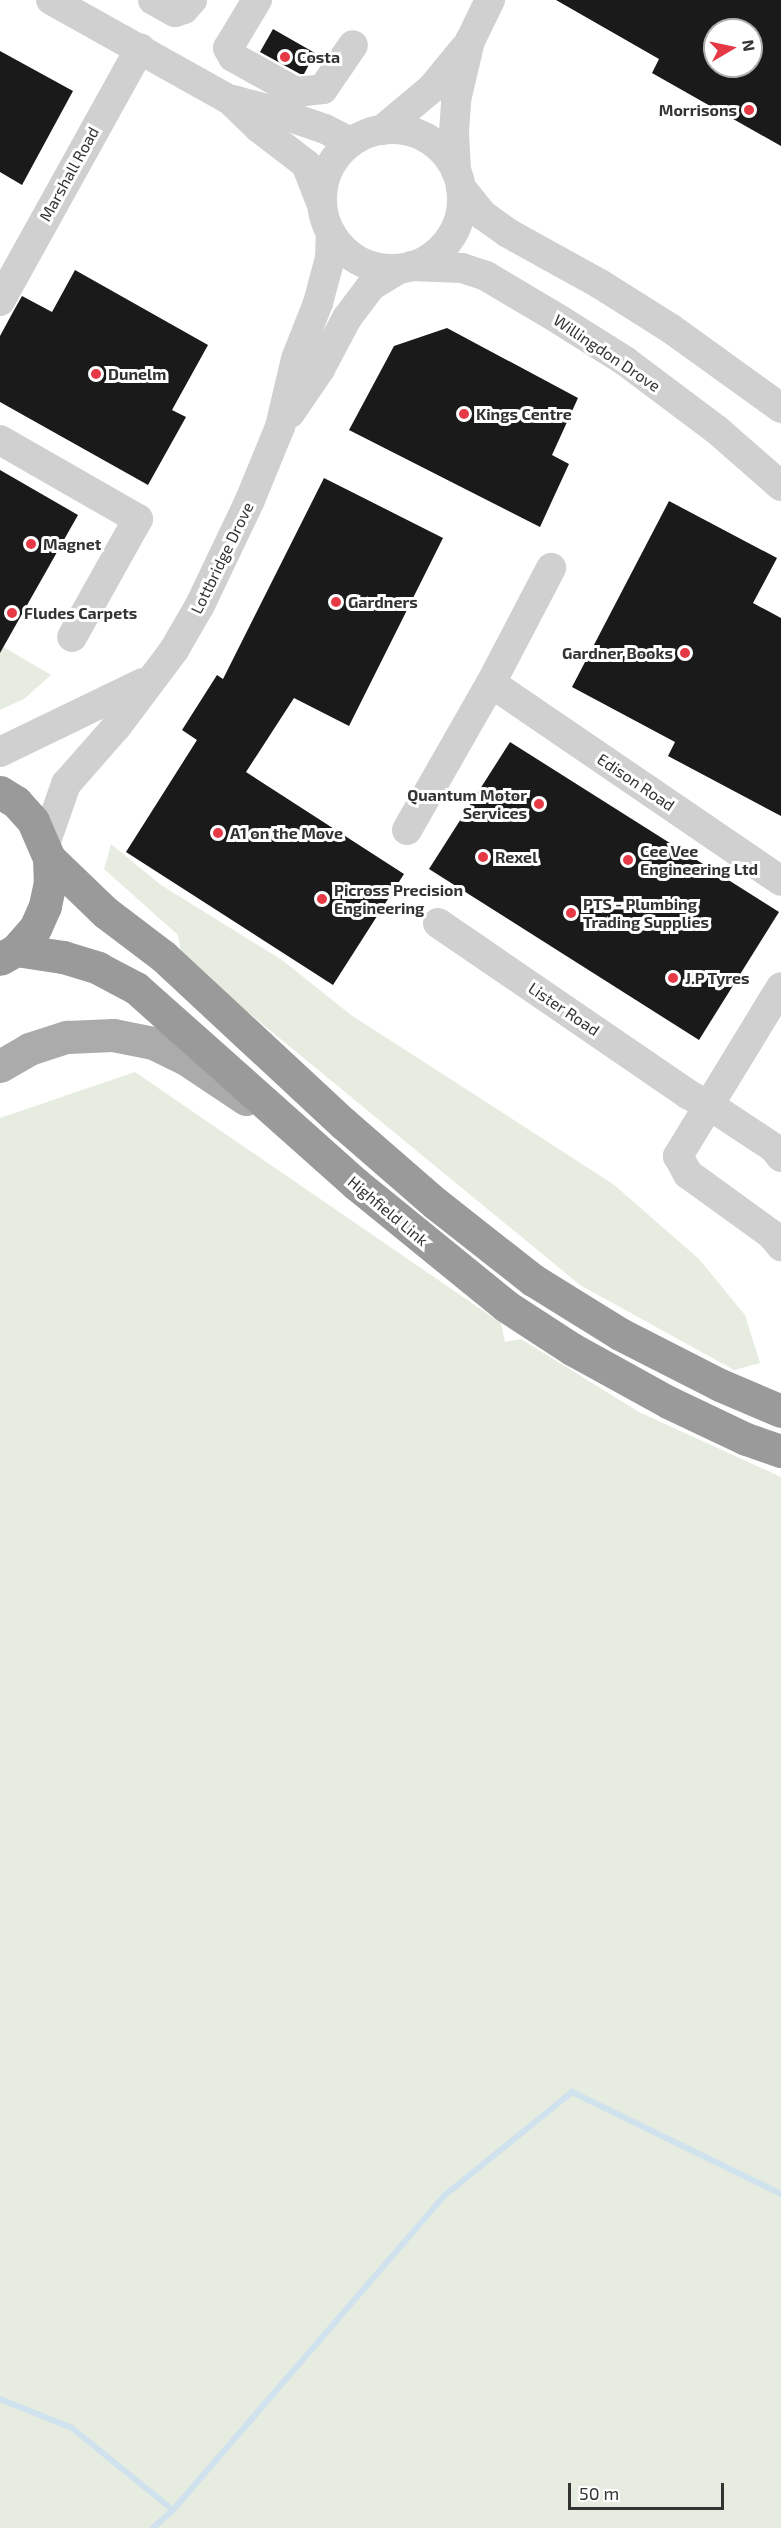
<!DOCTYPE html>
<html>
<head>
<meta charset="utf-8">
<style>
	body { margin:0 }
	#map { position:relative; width:781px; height:2528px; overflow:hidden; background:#fff; font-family:"Exo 2",sans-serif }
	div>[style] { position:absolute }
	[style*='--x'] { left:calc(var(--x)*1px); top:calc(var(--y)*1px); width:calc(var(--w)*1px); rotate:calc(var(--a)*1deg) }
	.green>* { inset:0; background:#e6ecdf }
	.stream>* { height:6px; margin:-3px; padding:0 3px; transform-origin:3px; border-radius:3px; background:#cfe2ee }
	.building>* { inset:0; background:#1a1a1a }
	.minor>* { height:30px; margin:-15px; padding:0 15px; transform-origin:15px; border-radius:15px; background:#d0d0d0 }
	.minor>.ring { margin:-15px; padding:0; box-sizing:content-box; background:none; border:30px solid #d0d0d0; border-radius:50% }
	.major>* { height:33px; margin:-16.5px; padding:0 16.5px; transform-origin:16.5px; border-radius:16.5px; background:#ababab }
	.highway>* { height:33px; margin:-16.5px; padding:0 16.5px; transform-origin:16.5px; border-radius:16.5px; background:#9a9a9a }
	.dots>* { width:16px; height:16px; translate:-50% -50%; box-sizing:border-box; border:3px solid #fff; border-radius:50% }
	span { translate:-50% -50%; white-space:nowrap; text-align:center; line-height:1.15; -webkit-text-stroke:6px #fff; paint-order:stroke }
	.poi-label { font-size:16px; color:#333; font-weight:700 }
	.left { translate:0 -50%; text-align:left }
	.right { translate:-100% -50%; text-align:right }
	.street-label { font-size:16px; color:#333 }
	.north { position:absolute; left:703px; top:18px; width:60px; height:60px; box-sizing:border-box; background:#fff; border:2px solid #adadad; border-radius:50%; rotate:81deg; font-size:16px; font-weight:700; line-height:24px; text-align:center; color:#333 }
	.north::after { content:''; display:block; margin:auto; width:21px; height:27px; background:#e63946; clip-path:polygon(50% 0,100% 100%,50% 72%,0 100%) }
	.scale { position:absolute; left:568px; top:2483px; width:156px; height:27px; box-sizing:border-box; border:3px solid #333; border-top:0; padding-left:8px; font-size:18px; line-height:21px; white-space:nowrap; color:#333; -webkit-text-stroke:4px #fff; paint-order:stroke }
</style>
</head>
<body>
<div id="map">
	<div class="green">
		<i style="clip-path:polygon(0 645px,51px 675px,24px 699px,0 710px)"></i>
		<i style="clip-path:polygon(111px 844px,161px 885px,282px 960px,351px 1015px,613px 1184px,699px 1259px,745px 1315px,760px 1363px,734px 1370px,580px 1285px,182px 958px,178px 935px,104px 869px)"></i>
		<i style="clip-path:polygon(135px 1072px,501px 1323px,505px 1342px,521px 1339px,639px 1412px,781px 1477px,781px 2528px,0 2528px,0 1118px)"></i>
	</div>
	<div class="stream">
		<i style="--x:0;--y:2399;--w:78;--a:21.9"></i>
		<i style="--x:72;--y:2428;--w:130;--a:39.1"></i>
		<i style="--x:153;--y:2528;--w:27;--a:-42"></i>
		<i style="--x:173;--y:2510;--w:416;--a:-49.2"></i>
		<i style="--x:445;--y:2195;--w:164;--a:-39"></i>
		<i style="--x:572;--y:2092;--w:233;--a:26"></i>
	</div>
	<div class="building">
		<i style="clip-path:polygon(evenodd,556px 0,781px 0,781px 146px,652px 73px,659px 59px,556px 0,715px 30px,751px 30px,751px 66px,715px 66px,715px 30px)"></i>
		<i style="clip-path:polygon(273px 29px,315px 53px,304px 74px,300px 74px,260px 52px)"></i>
		<i style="clip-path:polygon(0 51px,73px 91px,22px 185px,0 172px)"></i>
		<i style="clip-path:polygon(75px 270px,208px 345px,172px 410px,186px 417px,148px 485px,0 402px,0 336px,13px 312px,22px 296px,52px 312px)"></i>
		<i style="clip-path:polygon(447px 328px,578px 398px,552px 455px,569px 464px,540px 527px,349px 430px,394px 346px)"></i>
		<i style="clip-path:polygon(0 470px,78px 515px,0 653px)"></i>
		<i style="clip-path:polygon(324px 478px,443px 538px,349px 726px,294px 698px,246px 772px,404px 874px,333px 985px,126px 852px,197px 740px,182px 730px,217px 675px,223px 679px)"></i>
		<i style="clip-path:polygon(669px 501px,777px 558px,753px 603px,781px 618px,781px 816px,668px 756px,675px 742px,572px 687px)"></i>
		<i style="clip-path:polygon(510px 742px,779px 912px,699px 1040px,429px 869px)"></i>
	</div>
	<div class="minor">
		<i style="--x:51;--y:0;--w:205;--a:29.2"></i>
		<i style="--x:230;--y:100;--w:40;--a:44"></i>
		<i style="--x:259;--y:128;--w:59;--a:37.5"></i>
		<i style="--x:306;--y:164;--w:44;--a:68.7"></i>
		<i style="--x:153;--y:0;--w:25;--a:29"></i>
		<i style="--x:175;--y:12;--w:9;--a:-18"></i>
		<i style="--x:184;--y:9;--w:12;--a:-48"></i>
		<i style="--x:257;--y:0;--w:56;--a:121.1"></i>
		<i style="--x:228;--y:48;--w:10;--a:61"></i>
		<i style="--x:233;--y:57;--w:72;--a:29.1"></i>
		<i style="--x:296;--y:92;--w:27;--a:-6"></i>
		<i style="--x:323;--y:89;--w:53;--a:-55.7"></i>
		<i style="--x:233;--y:100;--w:35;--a:15"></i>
		<i style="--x:267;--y:109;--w:61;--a:19"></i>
		<i style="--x:325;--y:129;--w:29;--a:27"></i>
		<i class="ring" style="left:322px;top:129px;width:110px;height:110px"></i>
		<i style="--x:382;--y:130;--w:65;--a:-40"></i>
		<i style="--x:432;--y:88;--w:52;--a:-50.5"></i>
		<i style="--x:456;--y:171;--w:39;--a:-93"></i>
		<i style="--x:454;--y:132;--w:32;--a:-86"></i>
		<i style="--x:456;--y:100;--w:61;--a:-76.7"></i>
		<i style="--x:470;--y:41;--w:46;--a:-64"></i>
		<i style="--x:461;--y:188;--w:35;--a:51"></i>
		<i style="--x:483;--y:215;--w:31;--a:36"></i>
		<i style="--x:508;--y:233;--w:105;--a:29"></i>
		<i style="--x:600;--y:284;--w:83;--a:32.2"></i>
		<i style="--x:670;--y:328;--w:137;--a:35.8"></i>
		<i style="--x:411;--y:266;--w:51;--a:2.2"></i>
		<i style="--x:462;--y:268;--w:25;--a:18"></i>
		<i style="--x:486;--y:276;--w:86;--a:30.7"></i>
		<i style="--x:560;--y:320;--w:77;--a:32.2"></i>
		<i style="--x:625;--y:361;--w:115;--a:36.9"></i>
		<i style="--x:717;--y:430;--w:85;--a:41.2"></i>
		<i style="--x:0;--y:301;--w:289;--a:-61"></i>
		<i style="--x:290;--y:413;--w:53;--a:-55.7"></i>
		<i style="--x:320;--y:369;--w:58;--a:-62.1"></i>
		<i style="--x:347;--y:318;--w:40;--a:-53"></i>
		<i style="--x:371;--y:286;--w:33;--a:-31"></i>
		<i style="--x:0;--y:440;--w:159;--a:29.8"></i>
		<i style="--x:138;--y:519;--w:135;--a:119.2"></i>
		<i style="--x:491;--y:683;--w:351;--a:34.3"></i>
		<i style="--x:0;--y:752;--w:159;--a:-25.8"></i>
		<i style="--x:407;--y:830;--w:169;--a:-60.3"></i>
		<i style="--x:491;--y:683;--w:130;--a:-62.4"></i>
		<i style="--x:45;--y:844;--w:64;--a:-70.7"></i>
		<i style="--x:66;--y:784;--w:77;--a:-48.7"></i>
		<i style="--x:117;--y:726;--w:95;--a:-53.1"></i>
		<i style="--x:174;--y:650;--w:52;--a:-60"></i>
		<i style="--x:200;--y:605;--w:116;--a:-64.5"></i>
		<i style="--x:250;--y:500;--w:79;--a:-67.7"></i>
		<i style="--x:280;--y:427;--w:70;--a:-76.8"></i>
		<i style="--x:296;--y:359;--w:60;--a:-68.6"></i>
		<i style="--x:318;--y:303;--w:47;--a:-75.1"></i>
		<i style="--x:330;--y:258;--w:25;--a:-88"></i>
		<i style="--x:438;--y:923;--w:304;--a:34.4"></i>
		<i style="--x:689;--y:1095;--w:22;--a:27"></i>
		<i style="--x:709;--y:1105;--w:138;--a:-58.6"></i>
		<i style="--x:781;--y:1157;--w:11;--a:-128"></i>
		<i style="--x:774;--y:1148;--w:78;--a:-146.5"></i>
		<i style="--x:709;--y:1105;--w:60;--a:121.3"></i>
		<i style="--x:678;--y:1156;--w:21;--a:61"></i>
		<i style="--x:688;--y:1174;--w:102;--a:35.9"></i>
		<i style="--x:771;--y:1234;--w:16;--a:50"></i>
	</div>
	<div class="major">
		<i style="--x:0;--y:1066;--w:34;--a:-30"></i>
		<i style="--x:29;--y:1049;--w:40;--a:-18"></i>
		<i style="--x:67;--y:1037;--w:46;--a:-2.5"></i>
		<i style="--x:113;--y:1035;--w:41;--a:11.3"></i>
		<i style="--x:153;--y:1043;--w:37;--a:26"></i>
		<i style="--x:186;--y:1059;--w:72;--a:33.7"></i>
	</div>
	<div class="highway">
		<i style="--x:0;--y:792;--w:19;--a:32"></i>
		<i style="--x:16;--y:802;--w:25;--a:48"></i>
		<i style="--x:33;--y:821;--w:40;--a:66.6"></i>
		<i style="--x:49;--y:858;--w:24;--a:88"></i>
		<i style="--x:50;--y:882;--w:25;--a:102"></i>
		<i style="--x:45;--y:906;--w:24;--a:114"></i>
		<i style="--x:35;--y:928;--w:29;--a:131"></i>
		<i style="--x:16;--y:950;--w:18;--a:151"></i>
		<i style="--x:49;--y:858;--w:78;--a:44"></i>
		<i style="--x:105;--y:912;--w:73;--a:37.2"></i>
		<i style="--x:163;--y:956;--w:247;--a:42.9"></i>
		<i style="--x:344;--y:1124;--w:121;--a:41"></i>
		<i style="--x:435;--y:1203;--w:125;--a:38.2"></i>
		<i style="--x:533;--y:1280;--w:102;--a:31.8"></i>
		<i style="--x:620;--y:1334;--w:112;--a:27"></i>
		<i style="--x:720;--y:1385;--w:66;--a:23.1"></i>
		<i style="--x:16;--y:950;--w:48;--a:8.5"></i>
		<i style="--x:63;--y:957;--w:37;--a:17"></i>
		<i style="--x:98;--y:968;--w:43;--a:27.8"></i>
		<i style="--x:136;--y:988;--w:295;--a:41.7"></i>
		<i style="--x:356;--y:1184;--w:193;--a:39.1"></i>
		<i style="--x:506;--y:1306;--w:79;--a:33.1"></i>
		<i style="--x:572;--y:1349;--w:110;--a:28.9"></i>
		<i style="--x:668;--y:1402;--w:86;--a:25.4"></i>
		<i style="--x:746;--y:1439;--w:37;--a:19"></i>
	</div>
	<div class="dots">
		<i style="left:285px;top:57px;background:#e63946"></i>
		<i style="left:749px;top:110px;background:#e63946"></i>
		<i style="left:96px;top:374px;background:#e63946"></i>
		<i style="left:464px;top:414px;background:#e63946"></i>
		<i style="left:31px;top:544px;background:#e63946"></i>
		<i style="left:336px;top:602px;background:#e63946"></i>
		<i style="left:12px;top:613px;background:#e63946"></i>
		<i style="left:685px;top:653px;background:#e63946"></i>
		<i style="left:539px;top:804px;background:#e63946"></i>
		<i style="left:218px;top:833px;background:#e63946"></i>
		<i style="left:483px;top:857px;background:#e63946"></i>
		<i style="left:628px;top:860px;background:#e63946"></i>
		<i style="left:322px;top:899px;background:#e63946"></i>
		<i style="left:571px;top:913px;background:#e63946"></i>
		<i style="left:673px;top:978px;background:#e63946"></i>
	</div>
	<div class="poi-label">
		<span class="left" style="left:297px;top:57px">Costa</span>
		<span class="right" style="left:737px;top:110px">Morrisons</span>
		<span class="left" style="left:108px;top:374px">Dunelm</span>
		<span class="left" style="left:476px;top:414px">Kings Centre</span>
		<span class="left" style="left:43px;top:544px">Magnet</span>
		<span class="left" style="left:348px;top:602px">Gardners</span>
		<span class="left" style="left:24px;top:613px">Fludes Carpets</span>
		<span class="right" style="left:673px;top:653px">Gardner Books</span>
		<span class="right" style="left:527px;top:804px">Quantum Motor<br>Services</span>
		<span class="left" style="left:230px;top:833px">A1 on the Move</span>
		<span class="left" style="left:640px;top:860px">Cee Vee<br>Engineering Ltd</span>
		<span class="left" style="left:495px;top:857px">Rexel</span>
		<span class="left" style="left:334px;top:899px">Picross Precision<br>Engineering</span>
		<span class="left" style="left:583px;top:913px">PTS - Plumbing<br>Trading Supplies</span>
		<span class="left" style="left:685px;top:978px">J.P Tyres</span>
	</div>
	<div class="street-label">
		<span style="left:69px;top:174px;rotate:-61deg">Marshall Road</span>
		<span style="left:607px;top:353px;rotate:34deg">Willingdon Drove</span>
		<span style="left:222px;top:558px;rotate:-64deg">Lottbridge Drove</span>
		<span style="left:636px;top:782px;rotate:34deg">Edison Road</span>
		<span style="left:564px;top:1009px;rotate:34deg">Lister Road</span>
		<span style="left:388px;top:1211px;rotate:40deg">Highfield Link</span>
	</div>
	<div class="north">N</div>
	<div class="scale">50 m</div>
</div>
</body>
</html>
